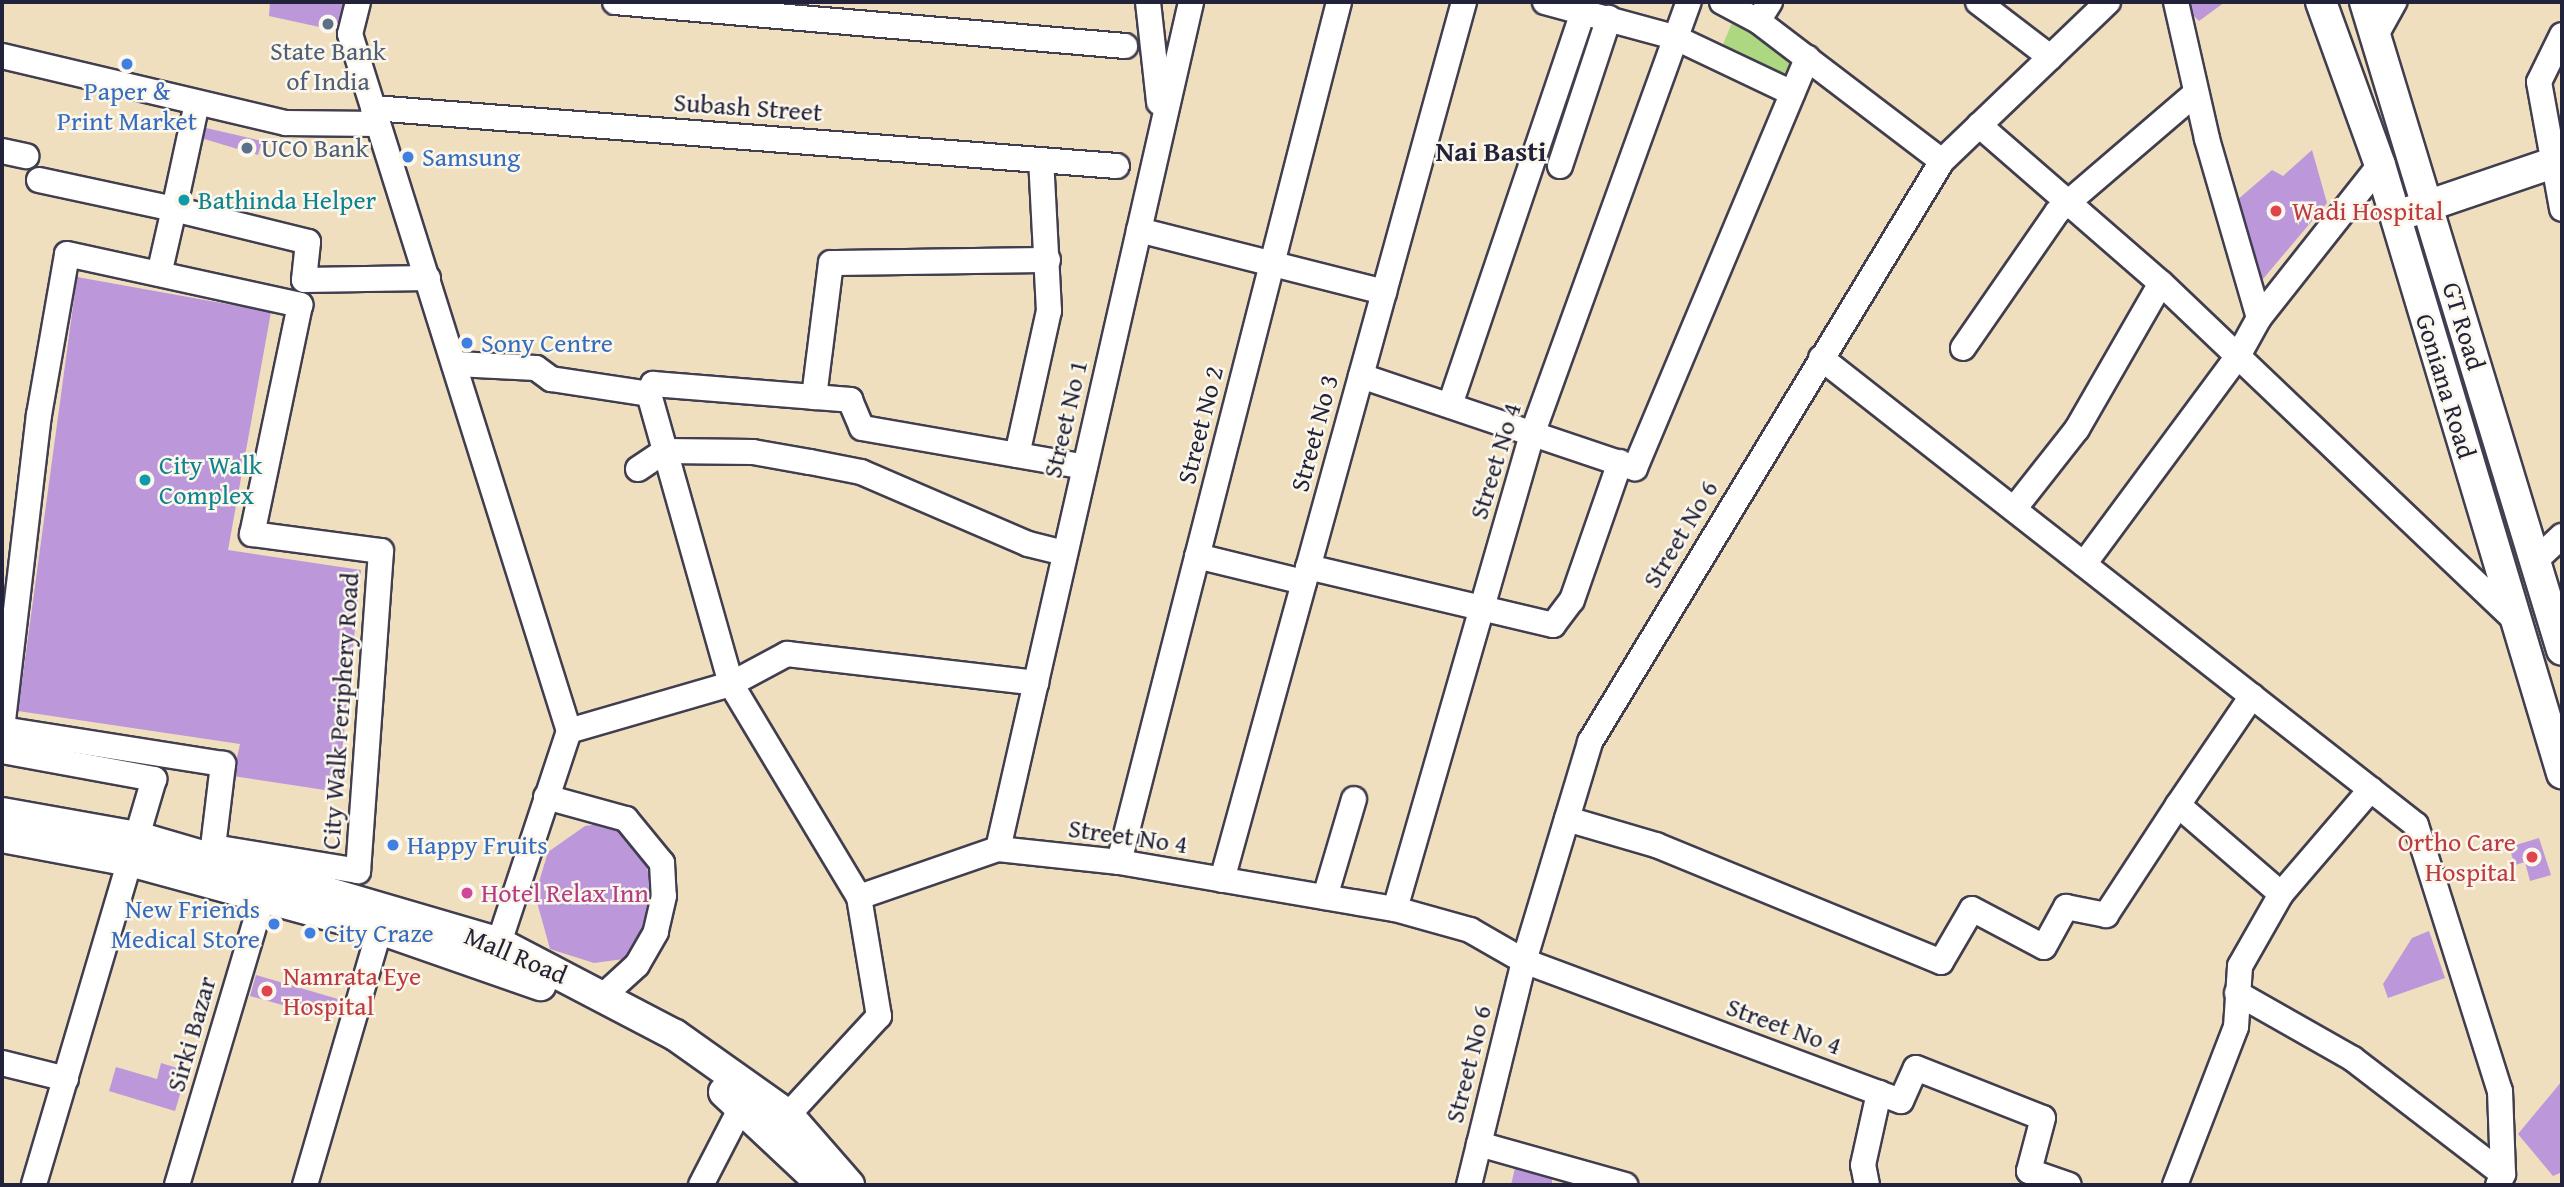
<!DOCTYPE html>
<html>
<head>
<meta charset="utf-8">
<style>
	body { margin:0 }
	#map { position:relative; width:2564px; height:1187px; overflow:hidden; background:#efdfbf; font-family:"Gentium Book Plus",serif }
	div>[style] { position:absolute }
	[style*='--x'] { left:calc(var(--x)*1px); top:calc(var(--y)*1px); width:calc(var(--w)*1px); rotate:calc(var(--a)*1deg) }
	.green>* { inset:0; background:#aed782 }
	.building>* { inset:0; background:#bc97d9 }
	.roads { filter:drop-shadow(2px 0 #413e4f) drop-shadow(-2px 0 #413e4f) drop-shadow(0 2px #413e4f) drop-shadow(0 -2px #413e4f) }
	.minor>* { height:24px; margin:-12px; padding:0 12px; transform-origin:12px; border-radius:12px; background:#fff }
	.major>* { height:30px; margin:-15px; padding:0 15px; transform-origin:15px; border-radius:15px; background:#fff }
	.dots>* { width:19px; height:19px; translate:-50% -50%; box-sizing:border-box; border:4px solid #fbf7ec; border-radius:50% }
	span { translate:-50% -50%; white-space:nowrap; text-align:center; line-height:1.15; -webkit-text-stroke:5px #fbf7ec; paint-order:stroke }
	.service-label { font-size:26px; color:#4e5e75 }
	.left { translate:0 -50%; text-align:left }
	.shop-label { font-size:26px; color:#366cbe }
	.right { translate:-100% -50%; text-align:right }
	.street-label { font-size:26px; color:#22223b }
	.culture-label { font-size:26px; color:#0d838f }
	.health-label { font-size:26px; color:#be3a42 }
	.hotel-label { font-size:26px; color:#b23c85 }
	.neighbourhood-label { font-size:28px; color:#22223b; font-weight:700 }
	.frame { position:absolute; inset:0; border:4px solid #22223b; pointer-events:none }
</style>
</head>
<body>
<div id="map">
	<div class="green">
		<i style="clip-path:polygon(1738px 9px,1807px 58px,1792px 93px,1717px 58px)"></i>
	</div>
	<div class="building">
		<i style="clip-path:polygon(270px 2px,354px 2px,347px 33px,269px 16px)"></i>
		<i style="clip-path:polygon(2180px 2px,2225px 2px,2199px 21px)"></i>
		<i style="clip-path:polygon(202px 127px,262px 141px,258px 155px,201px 138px)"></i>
		<i style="clip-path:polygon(2312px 150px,2327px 203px,2263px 279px,2229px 207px,2272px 170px,2283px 176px)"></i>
		<i style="clip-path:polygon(77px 277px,271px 312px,228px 550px,361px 570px,338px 792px,233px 776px,240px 744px,18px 711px)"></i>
		<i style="clip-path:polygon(607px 823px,624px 831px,645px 860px,654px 896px,631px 958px,594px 963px,550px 949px,535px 895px,548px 852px,585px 826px)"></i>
		<i style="clip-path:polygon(2539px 838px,2551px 875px,2530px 881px,2525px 862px,2515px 865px,2509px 847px)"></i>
		<i style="clip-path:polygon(2429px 931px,2445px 978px,2388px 998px,2383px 984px,2412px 938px)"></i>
		<i style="clip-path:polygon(256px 975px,338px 999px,332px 1019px,250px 996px)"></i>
		<i style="clip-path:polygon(161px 1063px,187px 1071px,175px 1111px,109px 1091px,116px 1067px,157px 1079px)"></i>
		<i style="clip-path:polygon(2562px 1081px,2562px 1172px,2553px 1176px,2518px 1134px)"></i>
		<i style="clip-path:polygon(1515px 1168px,1552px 1176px,1552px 1185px,1511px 1185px)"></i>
	</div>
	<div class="roads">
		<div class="minor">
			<i style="--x:358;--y:2;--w:33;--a:104"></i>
			<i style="--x:350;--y:34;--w:731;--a:72.56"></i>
			<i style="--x:569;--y:731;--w:223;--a:108.3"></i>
			<i style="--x:615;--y:2;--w:512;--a:4.93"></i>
			<i style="--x:1148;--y:2;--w:101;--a:83.7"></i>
			<i style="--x:1545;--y:2;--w:134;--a:15.2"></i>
			<i style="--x:1674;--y:37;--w:131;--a:25.4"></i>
			<i style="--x:1722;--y:2;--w:41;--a:27.8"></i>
			<i style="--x:1770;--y:2;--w:22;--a:122"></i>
			<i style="--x:1758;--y:21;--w:231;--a:37.3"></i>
			<i style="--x:1978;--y:2;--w:91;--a:37.4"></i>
			<i style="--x:2176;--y:2;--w:140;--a:77.2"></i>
			<i style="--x:2207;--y:139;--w:186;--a:73.8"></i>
			<i style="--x:2376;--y:35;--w:38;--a:-61"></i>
			<i style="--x:2562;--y:35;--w:52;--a:116.1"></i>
			<i style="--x:2539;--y:82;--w:129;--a:79.7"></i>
			<i style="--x:2;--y:56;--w:292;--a:13.3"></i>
			<i style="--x:286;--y:123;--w:92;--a:0.6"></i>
			<i style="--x:197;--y:103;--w:108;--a:102.2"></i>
			<i style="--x:174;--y:209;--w:138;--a:13.8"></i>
			<i style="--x:308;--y:242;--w:38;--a:96"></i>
			<i style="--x:304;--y:280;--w:124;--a:-0.9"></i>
			<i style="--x:373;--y:108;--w:746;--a:4.46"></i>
			<i style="--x:1979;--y:125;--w:241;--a:41"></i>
			<i style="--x:2161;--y:283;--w:490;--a:43.6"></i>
			<i style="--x:2;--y:151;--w:25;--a:12"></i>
			<i style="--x:1560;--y:166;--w:156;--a:-71.7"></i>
			<i style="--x:39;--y:180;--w:138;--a:12.1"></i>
			<i style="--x:174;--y:209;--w:63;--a:102.9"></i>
			<i style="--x:1139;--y:230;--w:253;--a:14.2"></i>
			<i style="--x:67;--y:254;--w:239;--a:12.3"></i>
			<i style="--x:300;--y:305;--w:234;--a:101.8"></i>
			<i style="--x:252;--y:534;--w:130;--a:7.5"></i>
			<i style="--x:381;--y:551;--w:321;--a:94.1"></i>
			<i style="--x:358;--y:871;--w:147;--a:-170.6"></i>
			<i style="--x:213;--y:847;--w:84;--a:-83.1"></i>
			<i style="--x:223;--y:764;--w:224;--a:-171"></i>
			<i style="--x:2;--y:729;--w:316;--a:-83.3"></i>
			<i style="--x:39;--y:415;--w:163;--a:-80.1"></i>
			<i style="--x:1963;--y:348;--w:165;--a:-55.3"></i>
			<i style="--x:2057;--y:212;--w:183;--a:-40.6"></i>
			<i style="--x:1821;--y:358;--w:756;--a:38.13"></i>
			<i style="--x:2416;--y:825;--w:279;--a:72.5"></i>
			<i style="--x:2500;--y:1091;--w:83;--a:87.9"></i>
			<i style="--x:2503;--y:1174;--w:12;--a:114"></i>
			<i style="--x:456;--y:364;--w:80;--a:2.9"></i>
			<i style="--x:536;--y:368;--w:19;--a:36"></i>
			<i style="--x:551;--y:379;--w:99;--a:8.7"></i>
			<i style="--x:649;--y:394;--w:11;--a:-68"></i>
			<i style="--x:653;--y:384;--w:198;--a:4.6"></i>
			<i style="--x:850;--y:400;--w:30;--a:67"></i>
			<i style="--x:862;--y:428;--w:226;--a:9.9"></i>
			<i style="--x:1361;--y:376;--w:289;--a:18.6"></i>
			<i style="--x:1635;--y:468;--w:445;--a:-67.2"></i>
			<i style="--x:649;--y:394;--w:301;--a:74.2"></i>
			<i style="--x:731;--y:684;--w:64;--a:-28.2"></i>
			<i style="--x:787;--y:654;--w:251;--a:6.6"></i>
			<i style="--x:814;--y:397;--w:135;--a:-82.8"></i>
			<i style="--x:831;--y:263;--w:217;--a:-0.8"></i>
			<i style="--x:1451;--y:402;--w:413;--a:-71.3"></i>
			<i style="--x:1017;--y:455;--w:148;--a:-77.5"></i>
			<i style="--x:1049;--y:311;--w:151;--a:-93"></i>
			<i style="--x:638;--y:469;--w:32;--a:-34"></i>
			<i style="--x:665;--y:451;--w:88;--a:0.7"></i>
			<i style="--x:753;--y:452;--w:58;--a:10"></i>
			<i style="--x:810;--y:462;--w:52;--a:11.1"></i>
			<i style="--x:861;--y:472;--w:182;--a:23.3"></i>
			<i style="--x:1028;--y:544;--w:38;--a:14"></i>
			<i style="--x:2014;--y:509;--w:102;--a:-51.8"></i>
			<i style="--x:2077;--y:429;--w:168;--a:-60.1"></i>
			<i style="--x:1197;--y:556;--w:110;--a:13.7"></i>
			<i style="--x:2535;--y:561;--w:37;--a:-43"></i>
			<i style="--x:2084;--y:564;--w:259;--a:-53.5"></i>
			<i style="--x:2238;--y:356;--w:43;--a:-61.1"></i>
			<i style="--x:2259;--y:318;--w:195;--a:-51.7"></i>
			<i style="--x:1308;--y:567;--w:252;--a:13.3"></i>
			<i style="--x:1553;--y:625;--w:31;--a:-53"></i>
			<i style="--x:1572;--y:600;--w:146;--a:-70.8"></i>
			<i style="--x:2252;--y:696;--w:132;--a:124.2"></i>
			<i style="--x:2178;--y:805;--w:136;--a:40.8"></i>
			<i style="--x:569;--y:731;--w:169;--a:-16.2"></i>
			<i style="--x:731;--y:684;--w:249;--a:59"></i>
			<i style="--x:859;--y:897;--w:121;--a:80.5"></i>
			<i style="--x:879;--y:1016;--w:134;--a:132.6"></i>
			<i style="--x:2;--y:751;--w:155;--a:10.4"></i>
			<i style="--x:154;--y:779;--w:423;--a:106.5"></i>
			<i style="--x:546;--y:797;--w:83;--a:15.4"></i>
			<i style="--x:626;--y:819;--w:57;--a:50.7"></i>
			<i style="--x:662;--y:863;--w:33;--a:87"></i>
			<i style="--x:664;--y:896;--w:37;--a:103"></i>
			<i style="--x:656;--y:932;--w:38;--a:120"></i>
			<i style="--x:637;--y:965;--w:45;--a:137.7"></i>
			<i style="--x:1567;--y:819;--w:93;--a:16.3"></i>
			<i style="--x:1656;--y:845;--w:308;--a:22.3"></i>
			<i style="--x:1941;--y:962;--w:61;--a:-59.7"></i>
			<i style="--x:1972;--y:909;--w:81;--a:27.8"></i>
			<i style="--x:2044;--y:947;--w:46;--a:-61.2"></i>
			<i style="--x:2066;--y:907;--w:41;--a:11.3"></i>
			<i style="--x:2106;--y:915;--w:131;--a:-56.8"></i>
			<i style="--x:998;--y:849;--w:869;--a:-77.16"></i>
			<i style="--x:1119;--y:862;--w:888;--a:-75.65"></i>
			<i style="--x:1222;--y:880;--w:911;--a:-74.59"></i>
			<i style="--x:859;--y:897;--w:147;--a:-19.1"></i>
			<i style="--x:998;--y:849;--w:122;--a:6.1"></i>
			<i style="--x:1119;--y:862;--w:280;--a:9.7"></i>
			<i style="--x:1395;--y:909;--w:78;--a:15.6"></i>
			<i style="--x:1470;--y:930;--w:62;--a:29.9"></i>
			<i style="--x:1524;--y:961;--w:402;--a:20.4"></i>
			<i style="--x:1901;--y:1101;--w:36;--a:-66"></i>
			<i style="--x:1916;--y:1068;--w:136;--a:21.5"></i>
			<i style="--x:2043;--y:1118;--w:55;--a:104.8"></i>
			<i style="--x:2029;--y:1171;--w:42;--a:19.3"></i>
			<i style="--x:1325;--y:897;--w:102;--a:-73.5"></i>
			<i style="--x:1395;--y:909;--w:497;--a:-73.9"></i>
			<i style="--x:1533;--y:432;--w:457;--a:-70.1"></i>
			<i style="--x:2237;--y:993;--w:133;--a:29.6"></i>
			<i style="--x:2353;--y:1059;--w:189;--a:37.5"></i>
			<i style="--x:2;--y:1063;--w:66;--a:14"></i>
			<i style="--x:1479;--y:1144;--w:152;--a:15.7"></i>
			<i style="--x:177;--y:1185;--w:297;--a:-73.4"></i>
			<i style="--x:305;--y:1185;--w:267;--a:-73.7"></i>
			<i style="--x:701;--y:1185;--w:102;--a:-62.7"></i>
			<i style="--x:1469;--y:1185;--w:231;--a:-76.2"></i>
			<i style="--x:1524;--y:961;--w:229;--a:-73.2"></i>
			<i style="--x:1590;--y:742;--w:679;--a:-58.79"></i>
			<i style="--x:1942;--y:161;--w:230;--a:-43.8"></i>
			<i style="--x:1867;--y:1185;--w:20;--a:-101"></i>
			<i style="--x:1863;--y:1165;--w:74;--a:-77.5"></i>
			<i style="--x:2175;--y:1185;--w:169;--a:-68.9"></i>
			<i style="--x:2236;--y:1027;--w:61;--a:-86.2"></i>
			<i style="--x:2240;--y:966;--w:83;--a:-60.3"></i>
			<i style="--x:2281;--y:894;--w:138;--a:-49.4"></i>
		</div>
		<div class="major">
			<i style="--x:2321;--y:2;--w:173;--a:70.1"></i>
			<i style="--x:2380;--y:165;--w:635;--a:73.34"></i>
			<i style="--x:2365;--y:2;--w:677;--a:73.09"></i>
			<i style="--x:2409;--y:212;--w:162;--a:-18.8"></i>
			<i style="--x:2;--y:813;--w:137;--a:10.1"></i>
			<i style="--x:137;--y:837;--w:377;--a:16.3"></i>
			<i style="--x:499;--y:943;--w:199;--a:27.6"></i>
			<i style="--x:675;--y:1035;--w:138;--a:35.3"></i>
			<i style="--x:788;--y:1115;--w:93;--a:48.9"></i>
			<i style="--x:2;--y:837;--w:130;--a:10.6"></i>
			<i style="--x:130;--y:861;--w:259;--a:15.2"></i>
			<i style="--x:380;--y:929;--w:170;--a:19.3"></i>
			<i style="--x:724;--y:1092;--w:136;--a:43.2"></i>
		</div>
	</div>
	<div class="dots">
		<i style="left:328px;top:24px;background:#5c6f8a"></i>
		<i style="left:127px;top:64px;background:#3f7fe0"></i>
		<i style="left:247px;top:148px;background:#5c6f8a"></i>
		<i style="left:408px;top:157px;background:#3f7fe0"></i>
		<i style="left:184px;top:200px;background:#0f9aa8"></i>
		<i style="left:2276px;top:211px;background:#e0444e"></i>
		<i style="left:467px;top:343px;background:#3f7fe0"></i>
		<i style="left:145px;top:480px;background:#0f9aa8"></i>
		<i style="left:393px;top:845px;background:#3f7fe0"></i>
		<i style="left:2532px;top:857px;background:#e0444e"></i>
		<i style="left:467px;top:893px;background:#d1479c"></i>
		<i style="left:274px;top:924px;background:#3f7fe0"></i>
		<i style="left:310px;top:933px;background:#3f7fe0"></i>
		<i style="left:267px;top:991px;background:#e0444e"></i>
	</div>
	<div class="service-label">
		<span style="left:328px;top:66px">State Bank<br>of India</span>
		<span class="left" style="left:261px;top:148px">UCO Bank</span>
	</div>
	<div class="shop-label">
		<span style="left:127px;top:106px">Paper &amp;<br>Print Market</span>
		<span class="left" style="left:422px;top:157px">Samsung</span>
		<span class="left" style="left:481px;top:343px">Sony Centre</span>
		<span class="left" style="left:407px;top:845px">Happy Fruits</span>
		<span class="right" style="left:260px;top:924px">New Friends<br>Medical Store</span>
		<span class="left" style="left:324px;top:933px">City Craze</span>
	</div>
	<div class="street-label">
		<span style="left:748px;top:107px;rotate:4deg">Subash Street</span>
		<span style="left:2464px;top:326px;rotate:73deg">GT Road</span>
		<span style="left:2446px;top:386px;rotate:73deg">Goniana Road</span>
		<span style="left:1065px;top:419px;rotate:-77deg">Street No 1</span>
		<span style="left:1200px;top:425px;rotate:-76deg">Street No 2</span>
		<span style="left:1314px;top:433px;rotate:-75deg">Street No 3</span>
		<span style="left:1495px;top:461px;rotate:-73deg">Street No 4</span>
		<span style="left:1680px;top:534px;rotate:-59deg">Street No 6</span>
		<span style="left:340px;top:711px;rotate:-86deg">City Walk Periphery Road</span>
		<span style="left:1128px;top:836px;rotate:8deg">Street No 4</span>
		<span style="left:516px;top:955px;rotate:23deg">Mall Road</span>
		<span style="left:1784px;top:1026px;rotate:20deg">Street No 4</span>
		<span style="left:191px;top:1034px;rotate:-74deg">Sirki Bazar</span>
		<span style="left:1468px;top:1064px;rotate:-76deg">Street No 6</span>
	</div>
	<div class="culture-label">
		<span class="left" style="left:198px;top:200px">Bathinda Helper</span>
		<span class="left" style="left:159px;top:480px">City Walk<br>Complex</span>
	</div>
	<div class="health-label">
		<span class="left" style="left:2292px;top:211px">Wadi Hospital</span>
		<span class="right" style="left:2516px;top:857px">Ortho Care<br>Hospital</span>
		<span class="left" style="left:283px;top:991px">Namrata Eye<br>Hospital</span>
	</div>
	<div class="hotel-label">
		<span class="left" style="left:481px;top:893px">Hotel Relax Inn</span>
	</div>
	<div class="neighbourhood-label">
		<span style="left:1491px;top:151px">Nai Basti</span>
	</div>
	<div class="frame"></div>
</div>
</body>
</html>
